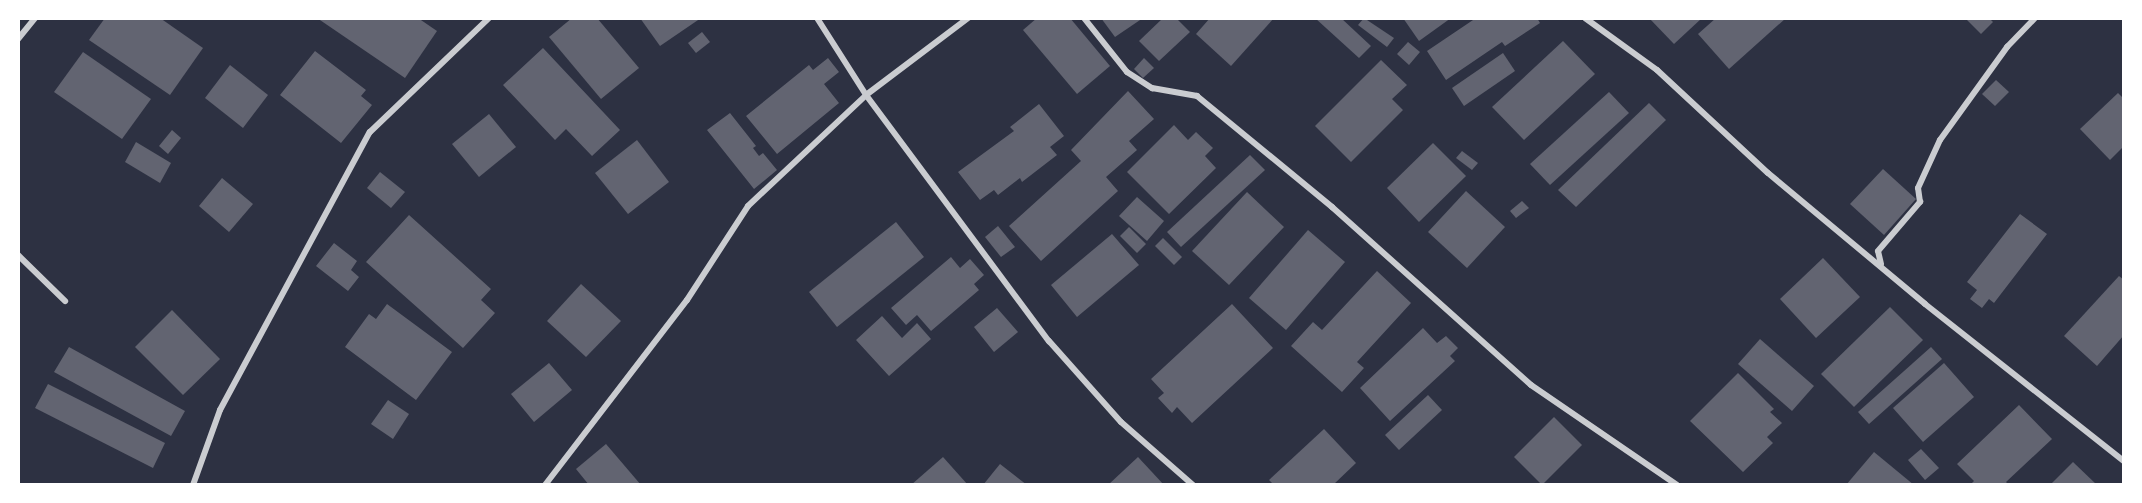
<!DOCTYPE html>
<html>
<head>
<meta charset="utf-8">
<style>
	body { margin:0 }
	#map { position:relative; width:2142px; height:503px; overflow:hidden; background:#2d3142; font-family:"Fira Sans Condensed",sans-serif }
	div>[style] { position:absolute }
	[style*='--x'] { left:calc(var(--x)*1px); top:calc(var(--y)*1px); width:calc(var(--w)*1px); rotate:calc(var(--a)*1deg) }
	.building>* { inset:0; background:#626471 }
	.minor>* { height:6px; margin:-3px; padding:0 3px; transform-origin:3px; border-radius:3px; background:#caccd0 }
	span { translate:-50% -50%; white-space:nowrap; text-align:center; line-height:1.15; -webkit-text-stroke:6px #fff; paint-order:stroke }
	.frame { position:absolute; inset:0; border:20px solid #fff; pointer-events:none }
</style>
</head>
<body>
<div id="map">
	<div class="building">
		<i style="clip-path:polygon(105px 18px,160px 18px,203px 48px,170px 95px,89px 40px)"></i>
		<i style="clip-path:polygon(317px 18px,418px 18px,437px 31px,405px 78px)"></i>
		<i style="clip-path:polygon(572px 18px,597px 18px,639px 68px,601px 99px,549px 37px)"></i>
		<i style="clip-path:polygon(640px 18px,701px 18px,660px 46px)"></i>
		<i style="clip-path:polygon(1037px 18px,1070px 18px,1110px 66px,1077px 94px,1023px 30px)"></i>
		<i style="clip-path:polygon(1101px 18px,1143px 18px,1115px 37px)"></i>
		<i style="clip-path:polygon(1163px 18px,1176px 18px,1190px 32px,1159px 61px,1139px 41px)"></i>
		<i style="clip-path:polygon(1210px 18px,1274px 18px,1231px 66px,1196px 34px)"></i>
		<i style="clip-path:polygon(1315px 18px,1341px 18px,1371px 46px,1359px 58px)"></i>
		<i style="clip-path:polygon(1364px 18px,1394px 38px,1387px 47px,1358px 25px)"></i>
		<i style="clip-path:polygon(1403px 18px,1451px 18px,1419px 41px)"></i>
		<i style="clip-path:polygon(1476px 18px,1537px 18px,1540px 23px,1505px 46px,1502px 42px,1446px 80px,1427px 51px)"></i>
		<i style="clip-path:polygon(1649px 18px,1702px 18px,1674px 44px)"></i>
		<i style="clip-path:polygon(1716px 18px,1786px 18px,1729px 69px,1698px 34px)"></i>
		<i style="clip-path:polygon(1965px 18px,1989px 18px,1993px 22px,1981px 34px)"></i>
		<i style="clip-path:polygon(702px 32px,710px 42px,696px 53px,688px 43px)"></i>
		<i style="clip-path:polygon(1563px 41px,1595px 74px,1524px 140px,1492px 107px)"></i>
		<i style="clip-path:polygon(1408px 42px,1420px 52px,1409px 65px,1397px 54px)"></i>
		<i style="clip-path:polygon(543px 48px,620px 130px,592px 156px,566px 129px,555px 140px,503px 85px)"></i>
		<i style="clip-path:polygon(315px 51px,366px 90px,361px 96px,372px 105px,341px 143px,280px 95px)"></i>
		<i style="clip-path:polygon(83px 52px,151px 99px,122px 139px,54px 92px)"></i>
		<i style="clip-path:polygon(1503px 53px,1515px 71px,1464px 106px,1452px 88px)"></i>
		<i style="clip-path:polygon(828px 58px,839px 72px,824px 84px,839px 103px,777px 154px,746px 116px,809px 65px,813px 70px)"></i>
		<i style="clip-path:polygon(1144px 58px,1154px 68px,1143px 78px,1134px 69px)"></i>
		<i style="clip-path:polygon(1381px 60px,1407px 85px,1392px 99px,1403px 110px,1351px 162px,1315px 126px)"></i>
		<i style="clip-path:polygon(230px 65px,268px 95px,243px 128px,205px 98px)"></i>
		<i style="clip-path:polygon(1996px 80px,2009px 92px,1995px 106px,1982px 94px)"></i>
		<i style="clip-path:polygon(1128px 91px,1154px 119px,1129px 141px,1137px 150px,1106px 177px,1118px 191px,1041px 261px,1009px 226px,1081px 161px,1071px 150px)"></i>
		<i style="clip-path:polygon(1609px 92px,1629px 113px,1550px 185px,1530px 164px)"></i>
		<i style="clip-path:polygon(2118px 93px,2124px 99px,2124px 146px,2110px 160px,2080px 129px)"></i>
		<i style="clip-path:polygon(1649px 103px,1666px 120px,1576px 207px,1558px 190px)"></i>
		<i style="clip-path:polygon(1039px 104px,1064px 136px,1050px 147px,1057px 155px,1022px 182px,1020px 178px,998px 195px,994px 190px,980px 200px,958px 172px,1014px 131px,1010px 127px)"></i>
		<i style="clip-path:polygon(730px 113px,756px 146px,753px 148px,759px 156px,763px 153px,777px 170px,754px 189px,707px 130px)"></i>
		<i style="clip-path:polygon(489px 114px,516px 147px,479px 177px,452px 144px)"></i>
		<i style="clip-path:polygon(1174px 125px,1188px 140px,1196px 132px,1213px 148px,1205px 156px,1216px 168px,1169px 214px,1127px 172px)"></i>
		<i style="clip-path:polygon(172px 130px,181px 138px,168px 154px,159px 146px)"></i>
		<i style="clip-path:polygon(637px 140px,669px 182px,628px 214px,595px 173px)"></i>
		<i style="clip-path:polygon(136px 142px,171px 163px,160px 183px,125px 162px)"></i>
		<i style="clip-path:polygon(1433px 143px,1466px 176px,1419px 222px,1387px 188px)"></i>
		<i style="clip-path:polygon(1462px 151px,1478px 163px,1472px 170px,1456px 158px)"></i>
		<i style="clip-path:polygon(1250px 155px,1265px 170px,1181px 247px,1167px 232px)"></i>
		<i style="clip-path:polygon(1883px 169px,1916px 199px,1884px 235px,1850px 204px)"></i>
		<i style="clip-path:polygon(380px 172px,405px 192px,391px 208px,367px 188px)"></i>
		<i style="clip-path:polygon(222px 178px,253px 204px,229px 232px,199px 206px)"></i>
		<i style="clip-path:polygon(1466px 191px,1505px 227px,1467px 268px,1428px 232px)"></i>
		<i style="clip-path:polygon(1247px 192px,1284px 227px,1229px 285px,1192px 251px)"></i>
		<i style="clip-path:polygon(1137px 197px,1164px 221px,1147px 241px,1119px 216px)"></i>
		<i style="clip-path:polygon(1522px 201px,1529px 208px,1516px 218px,1510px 211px)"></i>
		<i style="clip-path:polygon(2020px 214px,2047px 234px,1994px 303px,1989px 299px,1982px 308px,1970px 299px,1977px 290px,1967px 282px)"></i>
		<i style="clip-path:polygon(409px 215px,491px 289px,481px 300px,495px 313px,463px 348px,366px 262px)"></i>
		<i style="clip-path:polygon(896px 222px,924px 257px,837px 327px,809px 292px)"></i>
		<i style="clip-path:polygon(998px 226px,1015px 247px,1001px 257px,985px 237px)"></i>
		<i style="clip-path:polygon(1129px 227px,1146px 244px,1137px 253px,1120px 236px)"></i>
		<i style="clip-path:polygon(1308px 230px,1345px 262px,1286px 330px,1249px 298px)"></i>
		<i style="clip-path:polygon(1112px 234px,1139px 265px,1077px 317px,1051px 285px)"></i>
		<i style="clip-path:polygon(1163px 238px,1182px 257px,1174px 265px,1155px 246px)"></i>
		<i style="clip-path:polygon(334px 243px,357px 261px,351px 270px,359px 277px,348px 291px,316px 266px)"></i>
		<i style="clip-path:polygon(951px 257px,960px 268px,970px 259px,984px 275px,974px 284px,979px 290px,931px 331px,917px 315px,906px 325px,891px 308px)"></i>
		<i style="clip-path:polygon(1823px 258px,1860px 297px,1816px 338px,1780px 299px)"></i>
		<i style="clip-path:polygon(1377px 271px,1411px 303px,1357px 362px,1364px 368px,1342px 392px,1291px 346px,1313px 322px,1322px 330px)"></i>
		<i style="clip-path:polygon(2119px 276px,2124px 280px,2124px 335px,2097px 366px,2064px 336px)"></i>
		<i style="clip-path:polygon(581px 284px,621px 321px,586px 357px,547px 321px)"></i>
		<i style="clip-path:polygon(387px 304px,452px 352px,416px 400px,345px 347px,369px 314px,376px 319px)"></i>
		<i style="clip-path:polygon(1232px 304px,1273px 348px,1192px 423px,1177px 407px,1172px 413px,1158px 398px,1164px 393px,1151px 379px)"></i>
		<i style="clip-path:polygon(1890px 307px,1923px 340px,1854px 407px,1821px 374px)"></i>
		<i style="clip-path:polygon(997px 308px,1018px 332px,994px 352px,974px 327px)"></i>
		<i style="clip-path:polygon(172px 310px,220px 359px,183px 395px,135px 347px)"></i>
		<i style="clip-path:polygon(882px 316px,902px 338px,917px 323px,931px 339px,889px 376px,856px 340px)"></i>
		<i style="clip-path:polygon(1423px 328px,1437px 343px,1446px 336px,1458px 348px,1450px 356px,1455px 361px,1390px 421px,1360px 388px)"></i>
		<i style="clip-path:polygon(1760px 339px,1814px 386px,1792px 411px,1738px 364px)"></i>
		<i style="clip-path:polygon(69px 347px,185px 411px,171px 436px,54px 372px)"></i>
		<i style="clip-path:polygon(1931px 347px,1942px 359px,1869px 424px,1858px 412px)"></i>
		<i style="clip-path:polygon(549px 363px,572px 390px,534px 422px,511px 394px)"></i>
		<i style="clip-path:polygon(1944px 363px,1974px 397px,1923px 442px,1893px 408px)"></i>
		<i style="clip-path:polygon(1738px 373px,1774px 409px,1770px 412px,1782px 423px,1767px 437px,1773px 443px,1743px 472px,1690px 421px)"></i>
		<i style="clip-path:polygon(48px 384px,165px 443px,153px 468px,35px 408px)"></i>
		<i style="clip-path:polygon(1428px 395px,1442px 410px,1399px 450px,1385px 435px)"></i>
		<i style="clip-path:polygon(388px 400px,409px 414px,393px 439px,371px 424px)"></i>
		<i style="clip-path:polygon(2019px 405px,2052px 439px,2006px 482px,2009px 485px,1970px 485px,1974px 481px,1957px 464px)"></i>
		<i style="clip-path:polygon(1554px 417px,1582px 445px,1542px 485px,1514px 457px)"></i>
		<i style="clip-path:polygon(1324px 429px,1356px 463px,1333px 485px,1274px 485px,1269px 480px)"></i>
		<i style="clip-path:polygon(606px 444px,641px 485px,589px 485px,576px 469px)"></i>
		<i style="clip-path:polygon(1921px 449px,1939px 468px,1925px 480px,1908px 460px)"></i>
		<i style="clip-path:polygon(1874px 452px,1914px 485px,1846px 485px)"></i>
		<i style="clip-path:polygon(943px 457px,968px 485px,911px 485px)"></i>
		<i style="clip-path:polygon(1138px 457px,1164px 485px,1108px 485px)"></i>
		<i style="clip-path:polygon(2073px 462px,2097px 485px,2050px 485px)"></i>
		<i style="clip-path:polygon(1000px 464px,1027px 485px,983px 485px)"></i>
	</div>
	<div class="minor">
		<i style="--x:817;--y:18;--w:91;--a:57.5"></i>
		<i style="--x:866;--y:95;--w:307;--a:53.4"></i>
		<i style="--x:1049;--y:341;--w:108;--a:48.4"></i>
		<i style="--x:1121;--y:422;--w:96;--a:41.2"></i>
		<i style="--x:1084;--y:18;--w:69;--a:51.5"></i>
		<i style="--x:1127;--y:72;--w:30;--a:33"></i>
		<i style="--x:1152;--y:88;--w:46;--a:10.1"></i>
		<i style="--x:1197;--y:96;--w:175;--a:39.4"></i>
		<i style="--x:1332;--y:207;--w:267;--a:41.8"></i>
		<i style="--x:1531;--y:385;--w:177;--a:34.4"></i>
		<i style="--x:1585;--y:18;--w:89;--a:35.8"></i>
		<i style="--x:1657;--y:70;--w:151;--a:42.9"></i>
		<i style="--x:1768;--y:173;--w:204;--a:39.8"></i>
		<i style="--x:1925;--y:304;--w:253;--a:38.3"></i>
		<i style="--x:18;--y:39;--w:27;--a:-51"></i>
		<i style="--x:18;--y:255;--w:66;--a:44.4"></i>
		<i style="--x:1881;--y:264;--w:13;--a:-103"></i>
		<i style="--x:1878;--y:251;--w:65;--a:-49.4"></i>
		<i style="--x:1920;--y:202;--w:14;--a:-98"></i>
		<i style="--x:1918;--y:188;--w:53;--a:-65.4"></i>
		<i style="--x:1940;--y:140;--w:115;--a:-54.2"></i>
		<i style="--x:2007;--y:47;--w:40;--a:-46"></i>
		<i style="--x:193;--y:485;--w:80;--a:-70.2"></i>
		<i style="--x:220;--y:410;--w:316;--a:-61.7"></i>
		<i style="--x:370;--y:132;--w:165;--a:-43.8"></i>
		<i style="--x:545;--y:485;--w:233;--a:-52.5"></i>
		<i style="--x:687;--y:300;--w:112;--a:-57"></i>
		<i style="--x:748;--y:206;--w:162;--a:-43.2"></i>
		<i style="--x:866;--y:95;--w:128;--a:-37"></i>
	</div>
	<div class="frame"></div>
</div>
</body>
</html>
